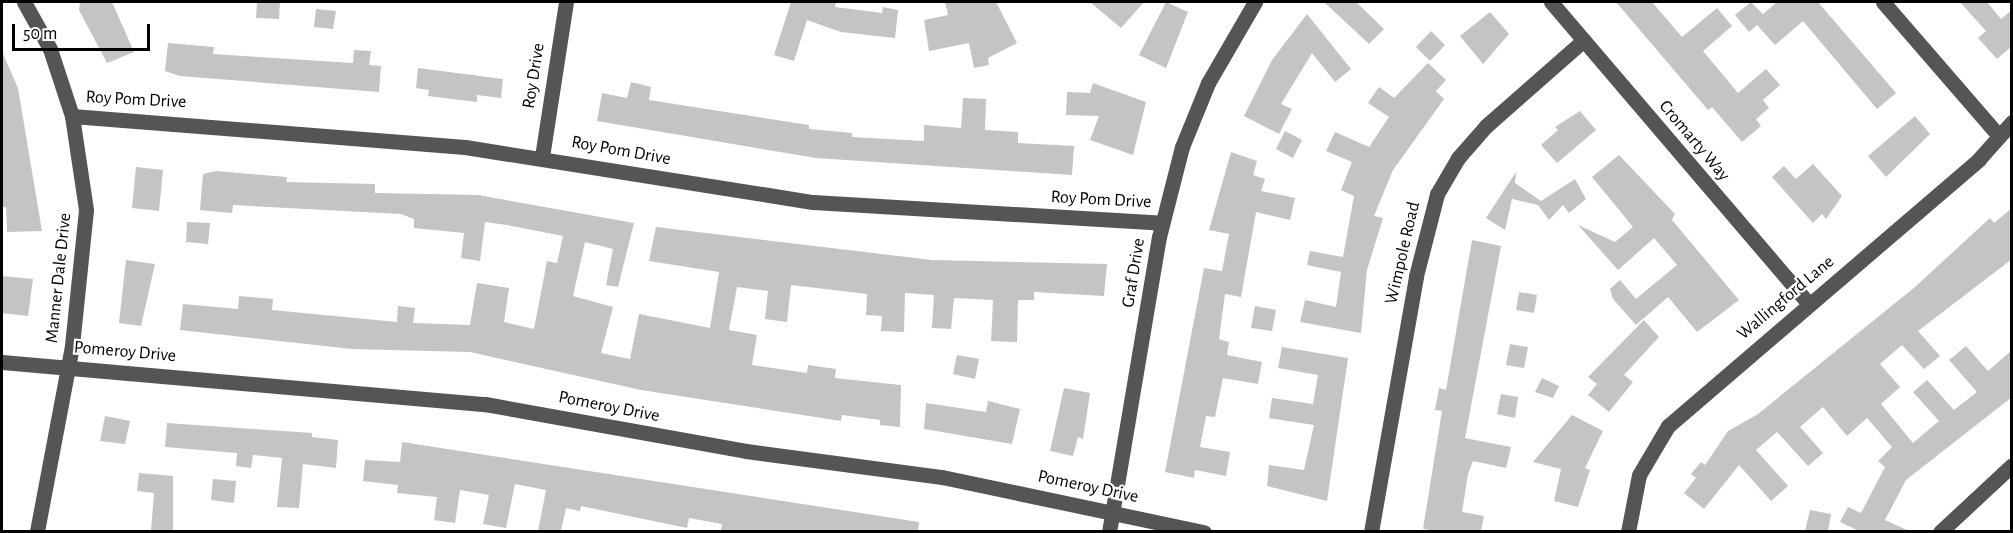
<!DOCTYPE html>
<html>
<head>
<meta charset="utf-8">
<style>
	body { margin:0 }
	#map { position:relative; width:2013px; height:533px; overflow:hidden; background:#fff; font-family:"Alegreya Sans",sans-serif }
	div>[style] { position:absolute }
	[style*='--x'] { left:calc(var(--x)*1px); top:calc(var(--y)*1px); width:calc(var(--w)*1px); rotate:calc(var(--a)*1deg) }
	.building>* { inset:0; background:#c4c4c4 }
	.minor>* { height:15px; margin:-7.5px; padding:0 7.5px; transform-origin:7.5px; border-radius:7.5px; background:#555 }
	span { translate:-50% -50%; white-space:nowrap; text-align:center; line-height:1.15; -webkit-text-stroke:4.5px #fff; paint-order:stroke }
	.street-label { font-size:18px; color:#000 }
	.frame { position:absolute; inset:0; border:3px solid #000; pointer-events:none }
	.scale { position:absolute; left:12px; top:24px; width:138px; height:27px; box-sizing:border-box; border:3px solid #000; border-top:0; padding-left:8px; font-size:18px; line-height:21px; white-space:nowrap; color:#000; -webkit-text-stroke:4px #fff; paint-order:stroke }
</style>
</head>
<body>
<div id="map">
	<div class="building">
		<i style="clip-path:polygon(80px 2px,112px 2px,134px 52px,107px 63px,79px 10px)"></i>
		<i style="clip-path:polygon(257px 2px,280px 2px,279px 19px,256px 18px)"></i>
		<i style="clip-path:polygon(791px 2px,836px 2px,835px 7px,882px 13px,883px 7px,898px 10px,895px 38px,841px 32px,807px 20px,794px 61px,774px 55px)"></i>
		<i style="clip-path:polygon(945px 2px,996px 2px,1017px 43px,988px 58px,989px 65px,974px 68px,969px 43px,929px 51px,924px 20px,948px 15px)"></i>
		<i style="clip-path:polygon(1090px 2px,1144px 2px,1121px 28px)"></i>
		<i style="clip-path:polygon(1166px 2px,1188px 12px,1166px 68px,1139px 55px)"></i>
		<i style="clip-path:polygon(1324px 2px,1356px 2px,1384px 29px,1369px 44px)"></i>
		<i style="clip-path:polygon(1616px 2px,1652px 2px,1682px 37px,1717px 8px,1732px 26px,1703px 51px,1738px 93px,1766px 69px,1780px 85px,1763px 100px,1769px 108px,1756px 119px,1761px 126px,1742px 142px,1712px 107px,1708px 110px)"></i>
		<i style="clip-path:polygon(1751px 2px,1763px 14px,1777px 2px,1818px 2px,1896px 93px,1877px 109px,1803px 21px,1775px 45px,1757px 25px,1749px 32px,1735px 15px)"></i>
		<i style="clip-path:polygon(1960px 2px,1987px 2px,2001px 19px,2012px 10px,2012px 46px,1997px 59px,1978px 38px,1986px 31px)"></i>
		<i style="clip-path:polygon(316px 9px,336px 11px,333px 29px,314px 27px)"></i>
		<i style="clip-path:polygon(1490px 12px,1509px 34px,1483px 64px,1460px 36px)"></i>
		<i style="clip-path:polygon(1307px 14px,1351px 69px,1335px 82px,1312px 53px,1281px 104px,1292px 109px,1279px 134px,1244px 116px,1272px 60px)"></i>
		<i style="clip-path:polygon(1431px 31px,1445px 45px,1430px 61px,1416px 47px)"></i>
		<i style="clip-path:polygon(168px 43px,214px 47px,213px 54px,353px 63px,354px 50px,371px 51px,369px 65px,381px 66px,379px 92px,180px 76px,165px 71px)"></i>
		<i style="clip-path:polygon(3px 54px,18px 88px,42px 231px,7px 232px,6px 207px,2px 207px)"></i>
		<i style="clip-path:polygon(1428px 63px,1446px 80px,1436px 91px,1444px 99px,1393px 170px,1374px 216px,1383px 218px,1367px 270px,1361px 333px,1300px 322px,1305px 300px,1336px 307px,1341px 272px,1307px 265px,1310px 251px,1343px 257px,1354px 196px,1341px 190px,1352px 162px,1326px 151px,1335px 132px,1369px 147px,1389px 117px,1368px 103px,1379px 87px,1394px 98px)"></i>
		<i style="clip-path:polygon(418px 68px,503px 79px,501px 98px,477px 95px,477px 102px,428px 96px,429px 90px,416px 88px)"></i>
		<i style="clip-path:polygon(631px 82px,651px 87px,649px 100px,809px 125px,809px 129px,852px 133px,852px 137px,924px 141px,924px 125px,961px 128px,963px 98px,986px 99px,985px 130px,1018px 132px,1018px 143px,1074px 146px,1072px 175px,816px 158px,597px 121px,602px 93px,627px 98px)"></i>
		<i style="clip-path:polygon(1093px 83px,1146px 102px,1133px 155px,1090px 140px,1099px 116px,1066px 115px,1067px 92px,1090px 93px)"></i>
		<i style="clip-path:polygon(1580px 111px,1596px 130px,1557px 163px,1541px 145px,1558px 130px,1555px 127px)"></i>
		<i style="clip-path:polygon(1915px 116px,1930px 134px,1886px 177px,1868px 156px)"></i>
		<i style="clip-path:polygon(1285px 131px,1302px 140px,1293px 158px,1276px 149px)"></i>
		<i style="clip-path:polygon(1231px 152px,1257px 161px,1253px 175px,1265px 179px,1261px 191px,1295px 198px,1290px 220px,1256px 212px,1241px 297px,1225px 294px,1219px 339px,1229px 342px,1227px 355px,1262px 362px,1258px 384px,1223px 378px,1215px 417px,1206px 416px,1200px 447px,1230px 452px,1226px 476px,1195px 470px,1194px 478px,1165px 472px,1204px 268px,1222px 271px,1229px 234px,1209px 230px)"></i>
		<i style="clip-path:polygon(1619px 155px,1675px 214px,1672px 220px,1739px 300px,1697px 332px,1668px 297px,1636px 325px,1613px 299px,1610px 289px,1620px 280px,1636px 299px,1677px 265px,1654px 238px,1618px 270px,1578px 225px,1615px 242px,1633px 227px,1592px 177px)"></i>
		<i style="clip-path:polygon(1813px 164px,1842px 196px,1826px 219px,1822px 214px,1813px 223px,1772px 177px,1784px 166px,1796px 179px)"></i>
		<i style="clip-path:polygon(136px 167px,163px 170px,159px 211px,132px 208px)"></i>
		<i style="clip-path:polygon(216px 171px,287px 177px,286px 182px,375px 184px,375px 193px,478px 195px,634px 223px,618px 287px,606px 285px,613px 249px,585px 242px,573px 296px,613px 307px,601px 353px,630px 359px,639px 314px,710px 328px,719px 272px,649px 261px,656px 227px,932px 260px,1107px 264px,1104px 296px,1034px 292px,1034px 300px,1018px 300px,1017px 342px,991px 341px,993px 300px,954px 298px,951px 329px,932px 328px,934px 295px,905px 293px,904px 332px,881px 331px,882px 316px,866px 315px,867px 294px,791px 285px,787px 322px,765px 319px,768px 291px,737px 287px,729px 330px,757px 335px,752px 365px,807px 373px,808px 365px,836px 369px,835px 378px,901px 385px,900px 427px,880px 425px,880px 420px,842px 415px,841px 421px,641px 390px,470px 352px,352px 349px,180px 330px,183px 304px,238px 309px,239px 296px,273px 299px,272px 310px,397px 322px,398px 306px,415px 308px,413px 323px,470px 325px,477px 283px,509px 288px,504px 322px,534px 329px,547px 261px,557px 263px,563px 236px,507px 225px,485px 222px,480px 261px,461px 258px,464px 233px,414px 228px,414px 219px,401px 214px,233px 205px,232px 213px,200px 210px,203px 174px)"></i>
		<i style="clip-path:polygon(1516px 172px,1515px 183px,1541px 201px,1575px 179px,1586px 199px,1569px 213px,1563px 205px,1549px 220px,1538px 205px,1512px 199px,1505px 230px,1486px 218px)"></i>
		<i style="clip-path:polygon(2012px 208px,2012px 259px,1918px 331px,1940px 356px,1924px 369px,1902px 345px,1880px 364px,1900px 387px,1881px 404px,1913px 443px,1939px 421px,1913px 392px,1927px 380px,1954px 410px,1977px 392px,1949px 360px,1966px 346px,1988px 371px,2012px 350px,2012px 397px,1906px 480px,1885px 520px,1909px 531px,1859px 531px,1840px 522px,1848px 507px,1861px 513px,1885px 467px,1878px 461px,1892px 447px,1867px 418px,1847px 436px,1823px 407px,1800px 427px,1823px 453px,1808px 466px,1777px 432px,1756px 450px,1788px 486px,1771px 501px,1739px 465px,1704px 509px,1684px 493px,1696px 478px,1691px 474px,1701px 462px,1705px 465px,1728px 431px,1758px 414px,1915px 287px,1990px 218px,1994px 223px)"></i>
		<i style="clip-path:polygon(187px 222px,210px 223px,208px 244px,186px 242px)"></i>
		<i style="clip-path:polygon(1472px 240px,1501px 246px,1465px 438px,1511px 447px,1506px 468px,1473px 461px,1468px 474px,1462px 512px,1484px 516px,1481px 531px,1437px 531px,1423px 529px,1442px 411px,1435px 410px,1439px 388px,1446px 390px)"></i>
		<i style="clip-path:polygon(126px 260px,155px 264px,141px 326px,119px 323px)"></i>
		<i style="clip-path:polygon(2px 276px,33px 279px,28px 316px,2px 313px)"></i>
		<i style="clip-path:polygon(1519px 292px,1537px 295px,1534px 313px,1516px 310px)"></i>
		<i style="clip-path:polygon(1255px 306px,1276px 310px,1272px 331px,1251px 328px)"></i>
		<i style="clip-path:polygon(1644px 320px,1659px 337px,1624px 375px,1633px 382px,1609px 412px,1588px 395px,1597px 384px,1588px 377px)"></i>
		<i style="clip-path:polygon(1510px 344px,1528px 347px,1524px 368px,1506px 365px)"></i>
		<i style="clip-path:polygon(1282px 347px,1348px 358px,1327px 501px,1267px 486px,1269px 465px,1304px 470px,1314px 425px,1269px 418px,1272px 398px,1313px 404px,1318px 375px,1278px 368px)"></i>
		<i style="clip-path:polygon(957px 355px,979px 359px,975px 379px,953px 374px)"></i>
		<i style="clip-path:polygon(1542px 378px,1559px 386px,1553px 398px,1535px 392px)"></i>
		<i style="clip-path:polygon(1064px 388px,1090px 393px,1083px 439px,1078px 437px,1073px 456px,1050px 451px)"></i>
		<i style="clip-path:polygon(1501px 394px,1518px 397px,1515px 418px,1497px 414px)"></i>
		<i style="clip-path:polygon(988px 401px,1020px 409px,1012px 444px,924px 429px,926px 403px,986px 412px)"></i>
		<i style="clip-path:polygon(1572px 415px,1603px 431px,1585px 468px,1590px 470px,1578px 507px,1554px 501px,1561px 469px,1533px 462px)"></i>
		<i style="clip-path:polygon(105px 416px,130px 421px,125px 444px,100px 441px)"></i>
		<i style="clip-path:polygon(167px 423px,312px 433px,312px 437px,338px 440px,336px 468px,303px 464px,299px 508px,277px 507px,282px 458px,253px 455px,251px 468px,236px 466px,237px 453px,165px 447px)"></i>
		<i style="clip-path:polygon(402px 442px,919px 522px,918px 531px,721px 531px,722px 524px,689px 518px,687px 528px,581px 506px,580px 511px,566px 508px,561px 531px,538px 531px,546px 490px,515px 484px,506px 528px,483px 524px,489px 495px,460px 490px,455px 523px,434px 520px,437px 497px,397px 493px,398px 485px,363px 481px,365px 460px,400px 462px)"></i>
		<i style="clip-path:polygon(139px 473px,173px 476px,173px 531px,151px 531px,154px 493px,137px 491px)"></i>
		<i style="clip-path:polygon(213px 479px,236px 481px,234px 503px,211px 500px)"></i>
		<i style="clip-path:polygon(1810px 510px,1831px 514px,1828px 531px,1805px 531px)"></i>
	</div>
	<div class="minor">
		<i style="--x:24;--y:2;--w:54;--a:61"></i>
		<i style="--x:50;--y:49;--w:71;--a:71.8"></i>
		<i style="--x:72;--y:116;--w:95;--a:81.5"></i>
		<i style="--x:86;--y:210;--w:137;--a:95.9"></i>
		<i style="--x:72;--y:346;--w:189;--a:100.7"></i>
		<i style="--x:1551;--y:2;--w:397;--a:49.5"></i>
		<i style="--x:1883;--y:2;--w:177;--a:49.1"></i>
		<i style="--x:72;--y:116;--w:394;--a:4.5"></i>
		<i style="--x:465;--y:147;--w:352;--a:9"></i>
		<i style="--x:813;--y:202;--w:350;--a:3.4"></i>
		<i style="--x:542;--y:157;--w:157;--a:-81.2"></i>
		<i style="--x:2;--y:362;--w:485;--a:5"></i>
		<i style="--x:485;--y:404;--w:265;--a:10.2"></i>
		<i style="--x:746;--y:451;--w:198;--a:7.6"></i>
		<i style="--x:942;--y:477;--w:268;--a:11.9"></i>
		<i style="--x:1109;--y:532;--w:299;--a:-80.4"></i>
		<i style="--x:1159;--y:237;--w:93;--a:-75.7"></i>
		<i style="--x:1182;--y:147;--w:69;--a:-67.9"></i>
		<i style="--x:1208;--y:83;--w:94;--a:-59.9"></i>
		<i style="--x:1371;--y:532;--w:260;--a:-80"></i>
		<i style="--x:1416;--y:276;--w:85;--a:-75.6"></i>
		<i style="--x:1437;--y:194;--w:42;--a:-59.7"></i>
		<i style="--x:1458;--y:158;--w:43;--a:-48.8"></i>
		<i style="--x:1486;--y:126;--w:130;--a:-41.3"></i>
		<i style="--x:1628;--y:532;--w:58;--a:-79.1"></i>
		<i style="--x:1639;--y:475;--w:57;--a:-59.4"></i>
		<i style="--x:1668;--y:426;--w:410;--a:-40.6"></i>
		<i style="--x:1979;--y:159;--w:50;--a:-48.3"></i>
		<i style="--x:1940;--y:532;--w:98;--a:-42.9"></i>
	</div>
	<div class="street-label">
		<span style="left:534px;top:76px;rotate:-81deg">Roy Drive</span>
		<span style="left:136px;top:100px;rotate:3deg">Roy Pom Drive</span>
		<span style="left:1694px;top:141px;rotate:50deg">Cromarty Way</span>
		<span style="left:621px;top:151px;rotate:10deg">Roy Pom Drive</span>
		<span style="left:1101px;top:200px;rotate:3deg">Roy Pom Drive</span>
		<span style="left:1403px;top:253px;rotate:-77deg">Wimpole Road</span>
		<span style="left:1134px;top:273px;rotate:-81deg">Graf Drive</span>
		<span style="left:59px;top:278px;rotate:-84deg">Manner Dale Drive</span>
		<span style="left:1786px;top:298px;rotate:-40deg">Wallingford Lane</span>
		<span style="left:125px;top:352px;rotate:5deg">Pomeroy Drive</span>
		<span style="left:609px;top:407px;rotate:11deg">Pomeroy Drive</span>
		<span style="left:1088px;top:487px;rotate:12deg">Pomeroy Drive</span>
	</div>
	<div class="frame"></div>
	<div class="scale">50 m</div>
</div>
</body>
</html>
